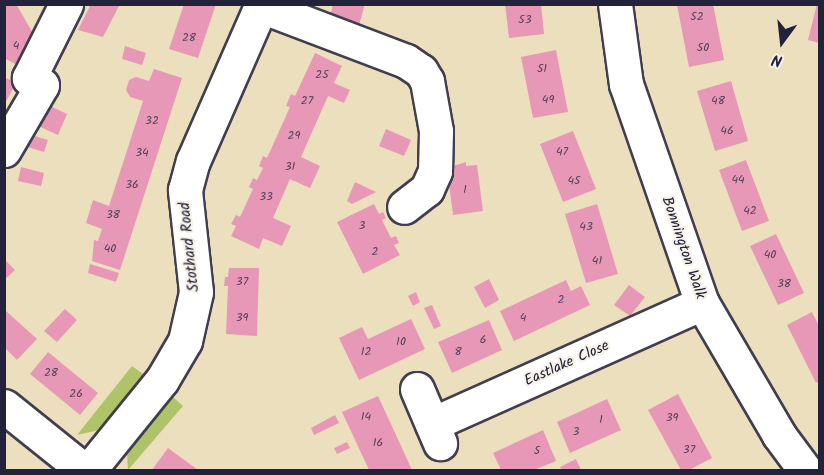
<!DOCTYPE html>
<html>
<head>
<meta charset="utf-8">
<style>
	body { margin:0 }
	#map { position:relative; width:824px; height:475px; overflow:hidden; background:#ecdfbe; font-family:Kalam,sans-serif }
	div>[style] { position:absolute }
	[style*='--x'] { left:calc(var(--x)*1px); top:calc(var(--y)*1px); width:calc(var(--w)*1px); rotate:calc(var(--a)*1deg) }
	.green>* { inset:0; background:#afc468 }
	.building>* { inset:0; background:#e898b7 }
	.roads { filter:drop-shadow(2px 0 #403e4f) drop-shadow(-2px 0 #403e4f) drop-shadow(0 2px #403e4f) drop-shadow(0 -2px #403e4f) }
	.minor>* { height:33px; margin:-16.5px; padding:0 16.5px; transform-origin:16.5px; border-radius:16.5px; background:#fff }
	span { translate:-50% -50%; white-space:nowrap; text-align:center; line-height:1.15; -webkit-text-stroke:4.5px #f7f3e8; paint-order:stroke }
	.number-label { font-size:12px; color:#54405a }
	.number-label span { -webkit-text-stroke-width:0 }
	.street-label { font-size:15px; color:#22223b }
	.frame { position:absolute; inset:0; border:6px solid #22223b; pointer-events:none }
	.north { position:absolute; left:752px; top:12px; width:60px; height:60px; -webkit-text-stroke:4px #f7f3e8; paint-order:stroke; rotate:195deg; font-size:16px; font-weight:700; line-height:24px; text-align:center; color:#22223b }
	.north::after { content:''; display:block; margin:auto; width:21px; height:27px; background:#22223b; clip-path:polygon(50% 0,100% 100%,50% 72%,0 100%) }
</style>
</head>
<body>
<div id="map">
	<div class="green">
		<i style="clip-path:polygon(132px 366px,143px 374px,99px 430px,77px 435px)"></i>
		<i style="clip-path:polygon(173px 397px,183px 406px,128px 470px,127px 453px)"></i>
	</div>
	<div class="building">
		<i style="clip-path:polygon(4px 4px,16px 4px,34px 35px,17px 65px,4px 58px)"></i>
		<i style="clip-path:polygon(91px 4px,120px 4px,103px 37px,78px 30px)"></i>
		<i style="clip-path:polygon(184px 4px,216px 4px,198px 58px,169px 49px)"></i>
		<i style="clip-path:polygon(333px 4px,365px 4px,359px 25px,330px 17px)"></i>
		<i style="clip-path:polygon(505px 4px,541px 4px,544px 34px,509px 38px)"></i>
		<i style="clip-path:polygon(713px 4px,724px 60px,689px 67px,677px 5px)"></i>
		<i style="clip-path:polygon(817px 4px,819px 4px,819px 43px,808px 40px)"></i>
		<i style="clip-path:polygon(125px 46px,146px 53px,142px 65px,122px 59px)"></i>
		<i style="clip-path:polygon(556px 50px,568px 112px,533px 118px,521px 57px)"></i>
		<i style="clip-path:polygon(315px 53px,342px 66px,334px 83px,350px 90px,344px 103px,328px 96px,301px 157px,320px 166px,310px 188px,290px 179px,273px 218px,291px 226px,282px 246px,263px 238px,259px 249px,231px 236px,236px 226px,231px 224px,236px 215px,240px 217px,253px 189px,249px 187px,253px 178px,257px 180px,263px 168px,259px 166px,263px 156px,267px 158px,290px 107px,286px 106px,291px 94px,295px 96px)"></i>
		<i style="clip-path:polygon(154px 69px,182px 78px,120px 270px,92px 261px,94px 240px,98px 241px,102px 229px,86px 223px,93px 200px,109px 206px,143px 101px,130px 97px,126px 90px,129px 80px,136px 77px,149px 81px)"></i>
		<i style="clip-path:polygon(4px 77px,16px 83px,4px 105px)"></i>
		<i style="clip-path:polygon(731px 81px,748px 141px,715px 151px,697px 91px)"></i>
		<i style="clip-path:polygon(44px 103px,67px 114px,58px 135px,34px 124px)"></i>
		<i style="clip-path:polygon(386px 129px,411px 140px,404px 156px,379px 146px)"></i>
		<i style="clip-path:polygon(573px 131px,596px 189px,563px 202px,540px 144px)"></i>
		<i style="clip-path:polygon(28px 134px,48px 140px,44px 152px,24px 146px)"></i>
		<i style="clip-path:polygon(746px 160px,769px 221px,742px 231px,719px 170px)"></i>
		<i style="clip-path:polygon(466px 162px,466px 166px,477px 165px,483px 211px,453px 215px,447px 168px)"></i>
		<i style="clip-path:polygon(21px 167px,44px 173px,41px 186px,18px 181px)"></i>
		<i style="clip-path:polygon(355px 182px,376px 192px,352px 204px,347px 201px)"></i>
		<i style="clip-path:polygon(374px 204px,379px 214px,383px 212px,386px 218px,382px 220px,391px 238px,396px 236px,399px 243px,394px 245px,400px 255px,363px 274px,337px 222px)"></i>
		<i style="clip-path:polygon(597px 204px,618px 274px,586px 283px,565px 214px)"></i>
		<i style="clip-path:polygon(776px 234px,804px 293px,778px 305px,750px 246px)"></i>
		<i style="clip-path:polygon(4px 259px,15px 270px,4px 280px)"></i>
		<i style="clip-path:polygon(90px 264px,119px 273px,116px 282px,88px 273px)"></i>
		<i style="clip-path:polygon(229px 268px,259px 268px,257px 336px,226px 334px,228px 286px,224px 286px,225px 277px,228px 277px)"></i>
		<i style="clip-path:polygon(489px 279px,499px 300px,485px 308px,474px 287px)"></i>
		<i style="clip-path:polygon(566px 280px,571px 291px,581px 286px,590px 305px,514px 341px,500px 311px)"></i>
		<i style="clip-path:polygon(629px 285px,645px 297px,630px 316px,614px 305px)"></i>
		<i style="clip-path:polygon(416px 292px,420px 302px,413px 306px,408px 296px)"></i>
		<i style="clip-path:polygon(432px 305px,441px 326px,434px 329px,424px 308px)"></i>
		<i style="clip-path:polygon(65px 309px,77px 320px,57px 342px,44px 331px)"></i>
		<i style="clip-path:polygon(5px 310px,37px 339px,17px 360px,5px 348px)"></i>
		<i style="clip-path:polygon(812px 312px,819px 326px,819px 381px,816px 383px,787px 325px)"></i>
		<i style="clip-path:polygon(411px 319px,425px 349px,359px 380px,339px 338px,362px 327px,368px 339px)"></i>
		<i style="clip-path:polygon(489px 320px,502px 350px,452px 373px,438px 342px)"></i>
		<i style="clip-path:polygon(48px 352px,98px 393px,80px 415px,30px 374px)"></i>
		<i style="clip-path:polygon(678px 394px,712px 458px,689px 470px,681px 470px,648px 410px)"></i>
		<i style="clip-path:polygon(378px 396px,402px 448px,412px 470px,369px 470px,342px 412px)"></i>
		<i style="clip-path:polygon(607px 399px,621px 430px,570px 453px,557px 422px)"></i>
		<i style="clip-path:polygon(335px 415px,339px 423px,314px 435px,311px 428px)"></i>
		<i style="clip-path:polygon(543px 430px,556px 461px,534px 470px,501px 470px,493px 453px)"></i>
		<i style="clip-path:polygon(347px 442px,350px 448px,337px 454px,334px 448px)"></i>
		<i style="clip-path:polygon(168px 448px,194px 467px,198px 470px,152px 470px)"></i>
		<i style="clip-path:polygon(576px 459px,581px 470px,562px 470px,560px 467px)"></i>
	</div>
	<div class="roads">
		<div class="minor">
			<i style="--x:615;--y:4;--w:81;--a:82.2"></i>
			<i style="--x:626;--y:84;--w:232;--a:70.9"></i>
			<i style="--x:702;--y:303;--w:153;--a:59.7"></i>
			<i style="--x:779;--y:435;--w:44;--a:53.4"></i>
			<i style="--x:261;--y:6;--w:155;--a:20.8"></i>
			<i style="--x:406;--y:61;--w:18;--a:34"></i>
			<i style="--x:421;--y:71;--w:12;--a:59"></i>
			<i style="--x:427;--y:81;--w:51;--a:79.8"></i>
			<i style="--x:436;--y:131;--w:40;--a:91.4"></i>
			<i style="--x:435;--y:171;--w:20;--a:114"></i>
			<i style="--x:427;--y:189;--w:29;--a:142"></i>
			<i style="--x:4;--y:150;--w:75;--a:-59.7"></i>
			<i style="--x:42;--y:85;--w:15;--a:-152"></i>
			<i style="--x:29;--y:78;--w:83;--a:-63.4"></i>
			<i style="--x:417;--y:389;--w:59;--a:66.9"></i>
			<i style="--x:4;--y:406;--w:102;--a:38.7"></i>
			<i style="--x:432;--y:424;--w:296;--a:-24.1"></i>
			<i style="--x:89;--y:470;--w:116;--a:-51"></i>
			<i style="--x:162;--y:380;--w:45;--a:-59.5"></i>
			<i style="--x:185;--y:341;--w:50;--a:-77.3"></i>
			<i style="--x:196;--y:292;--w:103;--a:-96.2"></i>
			<i style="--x:185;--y:190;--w:30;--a:-75"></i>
			<i style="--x:193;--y:161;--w:171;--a:-66.3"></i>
		</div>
	</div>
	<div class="number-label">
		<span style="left:697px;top:17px">52</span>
		<span style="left:525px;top:20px">53</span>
		<span style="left:189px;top:38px">28</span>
		<span style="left:16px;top:46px">4</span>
		<span style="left:703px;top:48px">50</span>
		<span style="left:542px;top:69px">51</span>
		<span style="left:322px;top:75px">25</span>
		<span style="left:548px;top:100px">49</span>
		<span style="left:307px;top:101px">27</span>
		<span style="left:718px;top:101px">48</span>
		<span style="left:152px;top:121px">32</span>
		<span style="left:727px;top:131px">46</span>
		<span style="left:294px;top:136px">29</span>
		<span style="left:562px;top:152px">47</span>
		<span style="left:142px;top:153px">34</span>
		<span style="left:290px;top:167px">31</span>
		<span style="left:738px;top:180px">44</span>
		<span style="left:574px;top:181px">45</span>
		<span style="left:132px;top:185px">36</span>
		<span style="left:465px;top:190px">1</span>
		<span style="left:266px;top:197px">33</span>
		<span style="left:750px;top:211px">42</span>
		<span style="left:113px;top:215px">38</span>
		<span style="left:362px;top:226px">3</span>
		<span style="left:586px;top:227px">43</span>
		<span style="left:110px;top:249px">40</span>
		<span style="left:375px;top:252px">2</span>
		<span style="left:770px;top:255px">40</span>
		<span style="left:597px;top:261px">41</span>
		<span style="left:242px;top:282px">37</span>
		<span style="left:784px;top:284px">38</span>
		<span style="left:561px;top:300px">2</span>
		<span style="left:242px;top:318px">39</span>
		<span style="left:523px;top:318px">4</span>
		<span style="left:483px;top:340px">6</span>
		<span style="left:401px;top:342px">10</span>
		<span style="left:366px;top:352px">12</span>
		<span style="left:458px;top:352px">8</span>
		<span style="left:51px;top:373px">28</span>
		<span style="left:76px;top:394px">26</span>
		<span style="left:366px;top:417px">14</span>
		<span style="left:672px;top:418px">39</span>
		<span style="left:601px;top:420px">1</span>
		<span style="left:576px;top:432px">3</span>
		<span style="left:378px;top:443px">16</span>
		<span style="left:689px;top:450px">37</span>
		<span style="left:537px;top:451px">5</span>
	</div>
	<div class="street-label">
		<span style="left:190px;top:247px;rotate:-96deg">Stothard Road</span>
		<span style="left:683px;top:248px;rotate:71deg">Bonnington Walk</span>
		<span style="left:567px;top:364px;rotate:-24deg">Eastlake Close</span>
	</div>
	<div class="frame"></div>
	<div class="north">N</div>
</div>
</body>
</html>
